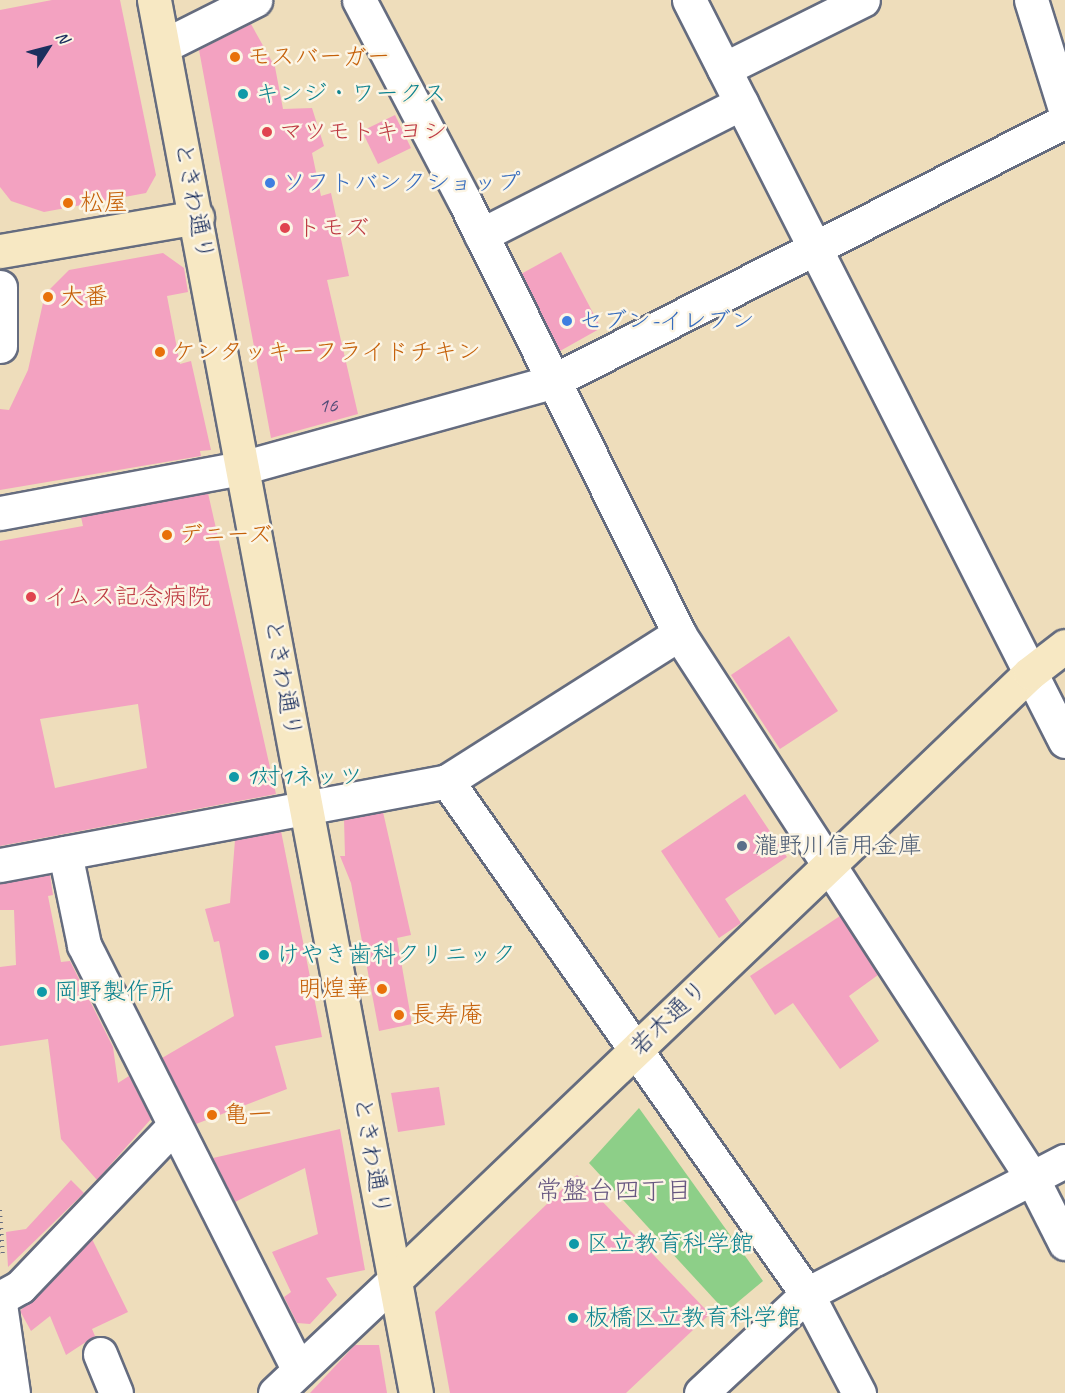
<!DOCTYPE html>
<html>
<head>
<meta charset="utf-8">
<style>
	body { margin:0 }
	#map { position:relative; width:1065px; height:1393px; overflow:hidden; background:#edb; font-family:Caveat,"Klee One",sans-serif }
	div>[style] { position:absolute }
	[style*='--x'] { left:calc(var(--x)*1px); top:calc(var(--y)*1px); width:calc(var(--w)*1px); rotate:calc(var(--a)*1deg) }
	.green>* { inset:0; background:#8dcf88 }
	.building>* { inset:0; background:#f3a2c1 }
	.path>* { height:4px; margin-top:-2px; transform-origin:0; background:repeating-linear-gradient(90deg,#656c7f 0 1.5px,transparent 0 6px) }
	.roads { filter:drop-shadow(2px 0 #656c7f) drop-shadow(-2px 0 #656c7f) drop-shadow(0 2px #656c7f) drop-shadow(0 -2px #656c7f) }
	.street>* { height:33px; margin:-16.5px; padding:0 16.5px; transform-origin:16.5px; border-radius:16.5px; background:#fff }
	.secondary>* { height:33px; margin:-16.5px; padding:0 16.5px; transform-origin:16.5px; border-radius:16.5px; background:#f7e8c3 }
	.dots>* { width:16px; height:16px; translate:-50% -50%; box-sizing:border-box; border:3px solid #fcf5e5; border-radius:50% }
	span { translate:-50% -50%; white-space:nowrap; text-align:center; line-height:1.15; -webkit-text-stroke:5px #fcf5e5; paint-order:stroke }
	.number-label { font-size:21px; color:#514c77 }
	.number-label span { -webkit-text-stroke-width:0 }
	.food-label { font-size:24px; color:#c56008 }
	.left { translate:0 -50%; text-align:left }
	.right { translate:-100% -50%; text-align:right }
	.culture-label { font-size:24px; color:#0d838f }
	.health-label { font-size:24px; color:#be3a42 }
	.shop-label { font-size:24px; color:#366cbe }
	.street-label { font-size:24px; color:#1b2f5e }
	.service-label { font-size:24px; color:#4e5e75 }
	.neighbourhood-label { font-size:26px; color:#675781 }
	.north { position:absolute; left:18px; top:18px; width:60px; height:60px; -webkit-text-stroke:4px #fcf5e5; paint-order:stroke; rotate:54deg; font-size:16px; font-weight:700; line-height:24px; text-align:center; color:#1b2f5e }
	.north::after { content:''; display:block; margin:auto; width:21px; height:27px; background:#1b2f5e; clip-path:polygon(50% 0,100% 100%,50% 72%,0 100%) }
</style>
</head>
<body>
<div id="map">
	<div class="green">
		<i style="clip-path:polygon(639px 1108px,763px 1281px,726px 1312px,589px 1163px)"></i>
	</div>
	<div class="building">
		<i style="clip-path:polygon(52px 0,120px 0,156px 175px,146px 193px,44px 212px,11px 201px,0 187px,0 10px)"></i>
		<i style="clip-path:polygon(251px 24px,275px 67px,283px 109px,312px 108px,324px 146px,312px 153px,321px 196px,331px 193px,349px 276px,327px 280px,358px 414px,271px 438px,199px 50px)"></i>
		<i style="clip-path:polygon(395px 115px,411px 148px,378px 164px,362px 131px)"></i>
		<i style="clip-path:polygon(561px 252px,601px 328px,560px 351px,521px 274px)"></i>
		<i style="clip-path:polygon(163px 253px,184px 268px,188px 292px,167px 296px,180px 364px,191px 361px,211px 450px,200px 451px,201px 456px,0 490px,0 409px,9px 410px,28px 370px,45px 294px,69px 270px)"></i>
		<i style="clip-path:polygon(evenodd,208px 493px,276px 794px,0 846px,0 541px,83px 526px,81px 517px,208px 493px,138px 704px,147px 768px,55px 788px,40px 719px,138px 704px)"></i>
		<i style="clip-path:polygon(789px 636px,838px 711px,780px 749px,731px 675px)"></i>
		<i style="clip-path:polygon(745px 794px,787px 857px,725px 899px,741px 923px,719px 938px,661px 851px)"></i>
		<i style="clip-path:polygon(383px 812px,411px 935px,397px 938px,412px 1024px,379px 1031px,351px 883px,340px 856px,345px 856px,344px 819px)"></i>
		<i style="clip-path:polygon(281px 831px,322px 1037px,275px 1046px,287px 1089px,196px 1124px,162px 1058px,234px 1016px,219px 941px,214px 942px,205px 909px,230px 903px,235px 840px)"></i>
		<i style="clip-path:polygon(50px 875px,53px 895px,48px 896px,61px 962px,70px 961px,113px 1047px,118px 1083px,129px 1076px,151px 1119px,97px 1180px,61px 1139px,48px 1039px,0 1046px,0 967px,16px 965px,14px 910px,0 910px,0 883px)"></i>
		<i style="clip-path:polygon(840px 916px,878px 975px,849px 996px,879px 1041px,840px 1069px,793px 1003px,775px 1015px,750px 976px)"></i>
		<i style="clip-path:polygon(439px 1087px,445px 1125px,398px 1132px,391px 1093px)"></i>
		<i style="clip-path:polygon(340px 1129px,365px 1270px,326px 1278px,337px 1295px,310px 1324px,297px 1323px,284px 1297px,291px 1292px,272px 1252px,318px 1234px,305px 1168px,235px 1202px,213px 1158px)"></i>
		<i style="clip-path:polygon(577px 1175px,710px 1314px,626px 1393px,450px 1393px,435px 1312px)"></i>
		<i style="clip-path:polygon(71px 1180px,84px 1193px,8px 1267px,6px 1232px,26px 1229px)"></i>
		<i style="clip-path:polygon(92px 1239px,128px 1312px,92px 1329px,95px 1336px,66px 1355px,50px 1316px,31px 1331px,20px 1311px)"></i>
		<i style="clip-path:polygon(355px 1345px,379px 1345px,387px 1393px,310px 1393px)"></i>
	</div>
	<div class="path">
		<i style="--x:0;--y:1210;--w:47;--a:86.3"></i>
	</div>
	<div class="roads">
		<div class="street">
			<i style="--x:359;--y:0;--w:226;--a:62.3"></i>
			<i style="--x:464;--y:200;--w:484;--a:63.6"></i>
			<i style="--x:679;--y:634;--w:648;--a:57.02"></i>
			<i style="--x:1032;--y:1178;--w:73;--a:63.1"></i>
			<i style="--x:689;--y:0;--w:831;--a:63.1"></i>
			<i style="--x:1031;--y:0;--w:114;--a:72.7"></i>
			<i style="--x:165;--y:45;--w:101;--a:-26.6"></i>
			<i style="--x:724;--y:69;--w:155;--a:-26.4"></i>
			<i style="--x:481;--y:235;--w:292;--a:-26.9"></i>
			<i style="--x:0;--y:287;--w:59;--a:90"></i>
			<i style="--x:0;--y:513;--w:249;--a:-10.6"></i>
			<i style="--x:245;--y:467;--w:318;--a:-15.5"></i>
			<i style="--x:551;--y:382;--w:576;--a:-26.92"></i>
			<i style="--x:447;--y:781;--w:627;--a:54.94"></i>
			<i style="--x:807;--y:1294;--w:112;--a:62.3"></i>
			<i style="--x:65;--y:853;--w:94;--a:78.3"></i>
			<i style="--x:84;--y:945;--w:476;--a:63.2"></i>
			<i style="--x:0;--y:865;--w:455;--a:-10.6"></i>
			<i style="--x:447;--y:781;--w:275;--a:-32.4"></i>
			<i style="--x:0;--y:1298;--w:23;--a:-29"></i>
			<i style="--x:20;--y:1287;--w:221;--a:-46.3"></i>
			<i style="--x:0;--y:1304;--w:90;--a:81.7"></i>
			<i style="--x:100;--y:1354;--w:42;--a:67.7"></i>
			<i style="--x:275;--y:1393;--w:165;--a:-43.3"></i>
			<i style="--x:701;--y:1393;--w:145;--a:-43"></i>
			<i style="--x:807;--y:1294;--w:290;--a:-27.3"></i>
		</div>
		<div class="secondary">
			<i style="--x:154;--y:0;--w:1417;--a:79.35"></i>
			<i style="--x:0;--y:251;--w:200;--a:-9.8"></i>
			<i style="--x:395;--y:1280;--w:878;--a:-43.71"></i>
			<i style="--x:1030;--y:673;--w:44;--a:-37.6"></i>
		</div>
	</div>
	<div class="dots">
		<i style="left:235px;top:57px;background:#e8710a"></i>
		<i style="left:243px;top:94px;background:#0f9aa8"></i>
		<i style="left:267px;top:132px;background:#e0444e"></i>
		<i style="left:270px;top:183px;background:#3f7fe0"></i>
		<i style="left:68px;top:203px;background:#e8710a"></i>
		<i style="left:285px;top:228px;background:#e0444e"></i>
		<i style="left:48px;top:297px;background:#e8710a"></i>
		<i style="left:567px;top:321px;background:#3f7fe0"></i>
		<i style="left:160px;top:352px;background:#e8710a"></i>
		<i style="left:167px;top:535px;background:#e8710a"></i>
		<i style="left:31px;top:597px;background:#e0444e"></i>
		<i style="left:234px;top:777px;background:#0f9aa8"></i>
		<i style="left:742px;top:846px;background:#5c6f8a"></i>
		<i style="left:264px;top:955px;background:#0f9aa8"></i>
		<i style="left:382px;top:989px;background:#e8710a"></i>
		<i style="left:42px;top:992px;background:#0f9aa8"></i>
		<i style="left:399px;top:1015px;background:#e8710a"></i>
		<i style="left:212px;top:1115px;background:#e8710a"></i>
		<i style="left:574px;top:1244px;background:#0f9aa8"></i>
		<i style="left:573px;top:1318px;background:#0f9aa8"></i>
	</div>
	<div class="number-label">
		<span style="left:328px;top:405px">16</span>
	</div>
	<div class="food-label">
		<span class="left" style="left:247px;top:57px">モスバーガー</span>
		<span class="left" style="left:80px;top:203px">松屋</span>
		<span class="left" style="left:60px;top:297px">大番</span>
		<span class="left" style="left:172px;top:352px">ケンタッキーフライドチキン</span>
		<span class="left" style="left:179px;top:535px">デニーズ</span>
		<span class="right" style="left:370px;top:989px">明煌華</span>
		<span class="left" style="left:411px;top:1015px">長寿庵</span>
		<span class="left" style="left:224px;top:1115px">亀一</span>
	</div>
	<div class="culture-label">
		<span class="left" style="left:255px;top:94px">キンジ・ワークス</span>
		<span class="left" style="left:246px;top:777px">1対1ネッツ</span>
		<span class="left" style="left:276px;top:955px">けやき歯科クリニック</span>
		<span class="left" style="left:54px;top:992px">岡野製作所</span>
		<span class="left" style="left:586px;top:1244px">区立教育科学館</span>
		<span class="left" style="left:585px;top:1318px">板橋区立教育科学館</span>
	</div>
	<div class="health-label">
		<span class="left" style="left:279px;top:132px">マツモトキヨシ</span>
		<span class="left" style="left:297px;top:228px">トモズ</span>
		<span class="left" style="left:44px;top:597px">イムス記念病院</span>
	</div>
	<div class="shop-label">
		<span class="left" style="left:282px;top:183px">ソフトバンクショップ</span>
		<span class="left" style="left:579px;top:321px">セブン-イレブン</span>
	</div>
	<div class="street-label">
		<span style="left:194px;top:201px;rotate:79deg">ときわ通り</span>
		<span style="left:283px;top:678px;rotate:80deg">ときわ通り</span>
		<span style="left:669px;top:1018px;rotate:-44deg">若木通り</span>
		<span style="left:372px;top:1156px;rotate:80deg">ときわ通り</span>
	</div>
	<div class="service-label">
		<span class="left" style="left:754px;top:846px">瀧野川信用金庫</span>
	</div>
	<div class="neighbourhood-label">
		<span style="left:614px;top:1191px">常盤台四丁目</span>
	</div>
	<div class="north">N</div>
</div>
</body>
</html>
